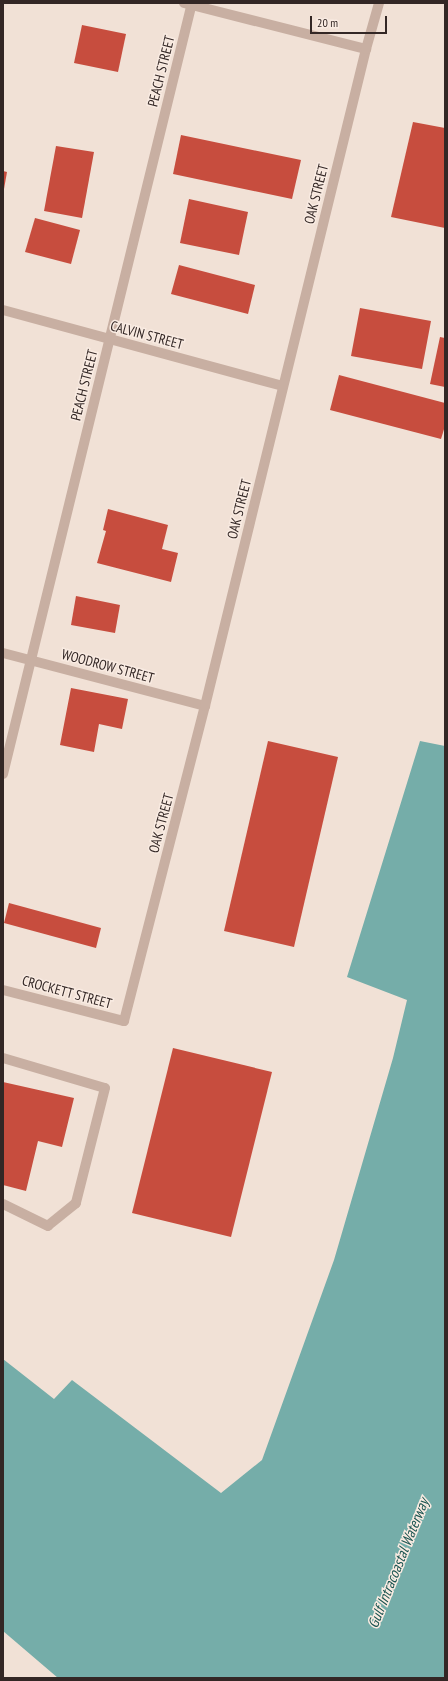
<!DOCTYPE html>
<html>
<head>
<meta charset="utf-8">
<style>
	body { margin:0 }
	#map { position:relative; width:448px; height:1681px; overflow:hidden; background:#f1e1d6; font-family:"PT Sans Narrow",sans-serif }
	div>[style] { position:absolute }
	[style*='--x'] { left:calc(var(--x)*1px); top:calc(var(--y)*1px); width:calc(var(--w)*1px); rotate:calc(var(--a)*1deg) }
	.water>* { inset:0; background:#75ada9 }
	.building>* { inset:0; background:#c74d3e }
	.minor>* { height:10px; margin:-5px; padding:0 5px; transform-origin:5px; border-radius:5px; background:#c8afa2 }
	span { translate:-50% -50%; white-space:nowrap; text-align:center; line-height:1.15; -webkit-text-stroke:3px #f9ebe2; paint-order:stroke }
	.street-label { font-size:14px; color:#332725 }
	.water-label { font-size:15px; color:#1a5450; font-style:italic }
	.frame { position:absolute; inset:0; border:4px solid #332725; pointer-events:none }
	.scale { position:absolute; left:310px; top:16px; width:77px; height:18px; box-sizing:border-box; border:2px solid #332725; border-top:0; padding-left:5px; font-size:12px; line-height:14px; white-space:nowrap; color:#332725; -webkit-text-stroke:3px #f9ebe2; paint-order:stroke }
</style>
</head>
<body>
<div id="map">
	<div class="water">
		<i style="clip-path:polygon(420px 741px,445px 746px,445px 1678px,58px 1678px,3px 1631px,3px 1359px,54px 1399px,72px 1380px,221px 1493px,262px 1460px,334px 1260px,393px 1058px,407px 1000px,347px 977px)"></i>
	</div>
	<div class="building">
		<i style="clip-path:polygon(82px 25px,126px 34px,118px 72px,74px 63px)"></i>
		<i style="clip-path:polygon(413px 122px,445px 128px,445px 228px,391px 217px)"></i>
		<i style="clip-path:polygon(181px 135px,301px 160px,292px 199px,173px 174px)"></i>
		<i style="clip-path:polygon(56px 146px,94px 152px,82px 218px,44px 211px)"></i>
		<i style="clip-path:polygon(3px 171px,7px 172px,4px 189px,3px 189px)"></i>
		<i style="clip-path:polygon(189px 199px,248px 212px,239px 255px,180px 243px)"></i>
		<i style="clip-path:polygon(35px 218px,80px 230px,71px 264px,25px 252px)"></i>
		<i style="clip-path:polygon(179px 265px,255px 285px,248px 314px,171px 294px)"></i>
		<i style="clip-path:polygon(360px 308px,431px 321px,422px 369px,351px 356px)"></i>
		<i style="clip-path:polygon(440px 337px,445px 338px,445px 387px,430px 384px)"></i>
		<i style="clip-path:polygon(339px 375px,445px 403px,445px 426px,441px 439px,330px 410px)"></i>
		<i style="clip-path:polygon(108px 509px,168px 525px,162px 549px,178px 553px,171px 582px,97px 563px,106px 531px,103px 530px)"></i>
		<i style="clip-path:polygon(76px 596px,120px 605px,115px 633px,71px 625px)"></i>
		<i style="clip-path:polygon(71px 688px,128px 699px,122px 729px,99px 724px,94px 752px,60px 745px)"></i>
		<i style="clip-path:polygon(268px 741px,338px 757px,294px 947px,224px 931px)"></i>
		<i style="clip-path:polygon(9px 903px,101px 928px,96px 948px,4px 923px)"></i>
		<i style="clip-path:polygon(173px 1048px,272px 1072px,231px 1237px,132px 1213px)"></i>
		<i style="clip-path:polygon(3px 1082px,74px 1098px,62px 1147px,38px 1141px,26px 1191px,3px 1185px)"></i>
	</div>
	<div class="minor">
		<i style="--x:184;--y:3;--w:188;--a:14.2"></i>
		<i style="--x:3;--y:310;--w:290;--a:15.2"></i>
		<i style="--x:3;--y:653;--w:209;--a:14.7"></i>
		<i style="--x:3;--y:774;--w:794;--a:-76.23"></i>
		<i style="--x:3;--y:990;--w:125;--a:14.4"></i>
		<i style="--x:124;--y:1021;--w:325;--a:-75.6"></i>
		<i style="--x:205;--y:706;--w:676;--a:-76.23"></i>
		<i style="--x:366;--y:49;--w:48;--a:-74.2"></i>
		<i style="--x:3;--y:1058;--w:106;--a:16.4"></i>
		<i style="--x:105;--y:1088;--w:119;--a:104.2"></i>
		<i style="--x:76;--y:1203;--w:36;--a:141"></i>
		<i style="--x:48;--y:1226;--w:50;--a:-153.9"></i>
	</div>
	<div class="street-label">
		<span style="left:161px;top:71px;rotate:-76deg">PEACH STREET</span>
		<span style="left:316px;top:194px;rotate:-76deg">OAK STREET</span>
		<span style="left:147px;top:335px;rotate:15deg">CALVIN STREET</span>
		<span style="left:84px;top:385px;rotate:-76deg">PEACH STREET</span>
		<span style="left:239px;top:509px;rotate:-76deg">OAK STREET</span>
		<span style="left:108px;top:666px;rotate:15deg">WOODROW STREET</span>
		<span style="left:161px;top:823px;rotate:-75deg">OAK STREET</span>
		<span style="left:67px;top:992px;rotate:15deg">CROCKETT STREET</span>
	</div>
	<div class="water-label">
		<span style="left:398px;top:1563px;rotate:-68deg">Gulf Intracoastal Waterway</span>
	</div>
	<div class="frame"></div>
	<div class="scale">20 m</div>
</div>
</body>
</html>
